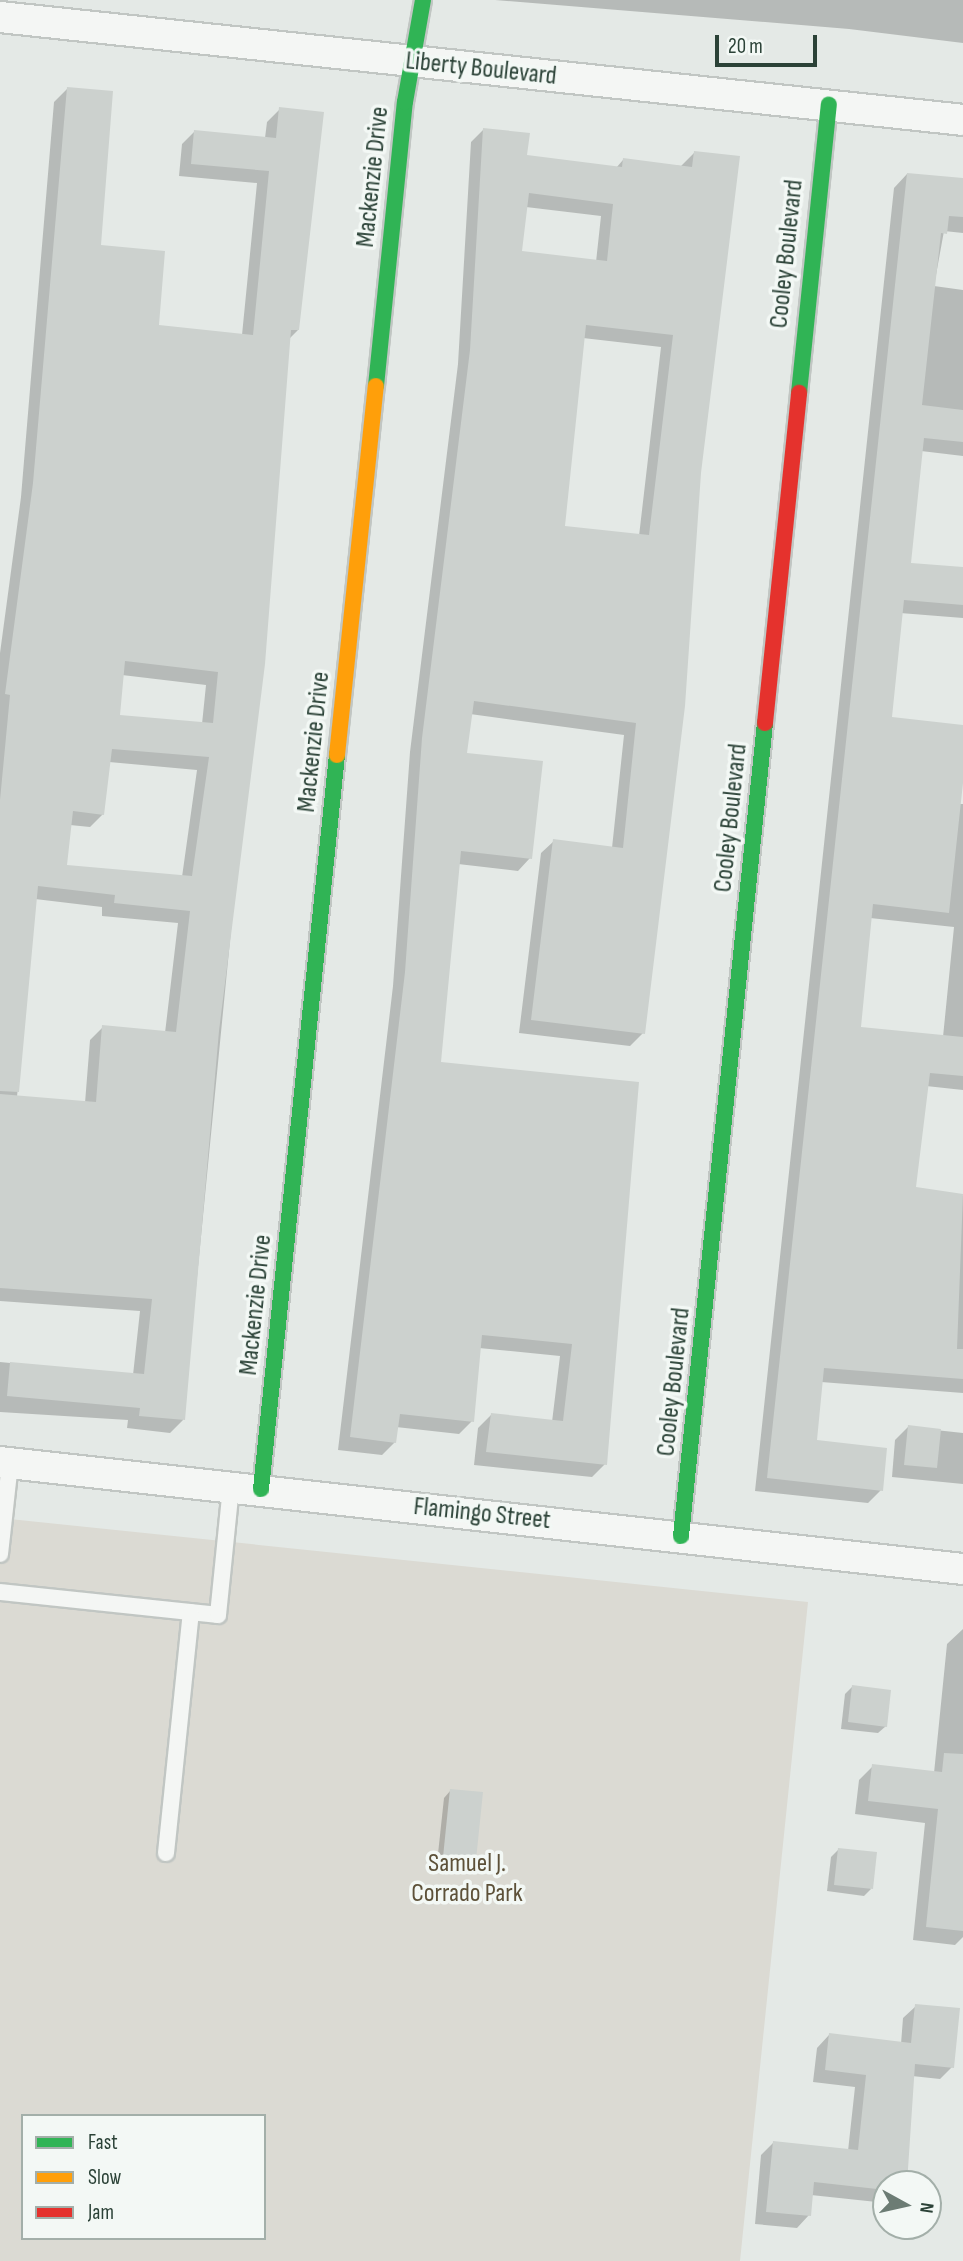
<!DOCTYPE html>
<html>
<head>
<meta charset="utf-8">
<style>
	body { margin:0 }
	#map { position:relative; width:963px; height:2261px; overflow:hidden; background:#e4e9e6; font-family:"Sofia Sans Condensed",sans-serif }
	div>[style] { position:absolute }
	[style*='--x'] { left:calc(var(--x)*1px); top:calc(var(--y)*1px); width:calc(var(--w)*1px); rotate:calc(var(--a)*1deg) }
	.green>* { inset:0; background:#dbdad3 }
	.shadow>* { inset:0; background:#0003 }
	.building>* { inset:0; background:#ccd1ce }
	.roads { filter:drop-shadow(2px 0 #c1c6c3) drop-shadow(-2px 0 #c1c6c3) drop-shadow(0 2px #c1c6c3) drop-shadow(0 -2px #c1c6c3) }
	.lane>* { height:16px; margin:-8px; padding:0 8px; transform-origin:8px; border-radius:8px; background:#f4f6f4 }
	.street>* { height:30px; margin:-15px; padding:0 15px; transform-origin:15px; border-radius:15px; background:#f4f6f4 }
	.fast>* { height:16px; margin:-8px; padding:0 8px; transform-origin:8px; border-radius:8px; background:#30b455 }
	.slow>* { height:16px; margin:-8px; padding:0 8px; transform-origin:8px; border-radius:8px; background:#ff9f0a }
	.jam>* { height:16px; margin:-8px; padding:0 8px; transform-origin:8px; border-radius:8px; background:#e5322d }
	span { translate:-50% -50%; white-space:nowrap; text-align:center; line-height:1.15; -webkit-text-stroke:7px #f3f8f5; paint-order:stroke }
	.street-label { font-size:26px; color:#2b4237 }
	.park-label { font-size:26px; color:#5d5139 }
	.legend { position:absolute; left:21px; top:2114px; width:245px; height:126px; box-sizing:border-box; background:#f3f8f5; border:2px solid #a3afa9; margin:0; padding:9px 12px; list-style:none; font-size:21px; color:#2b4237 }
	.legend li { display:flex; align-items:center; gap:14px; height:35px }
	.legend b { width:35px; border:2px solid #a3afa9 }
	.north { position:absolute; left:872px; top:2170px; width:70px; height:70px; box-sizing:border-box; background:#f3f8f5; border:2px solid #a3afa9; border-radius:50%; rotate:98deg; font-size:19px; font-weight:700; line-height:28px; text-align:center; color:#2b4237 }
	.north::after { content:''; display:block; margin:auto; width:24px; height:32px; background:#6c7c74; clip-path:polygon(50% 0,100% 100%,50% 72%,0 100%) }
	.scale { position:absolute; left:715px; top:35px; width:102px; height:32px; box-sizing:border-box; border:4px solid #2b4237; border-top:0; padding-left:9px; font-size:21px; line-height:24px; white-space:nowrap; color:#2b4237; -webkit-text-stroke:5px #f3f8f5; paint-order:stroke }
</style>
</head>
<body>
<div id="map">
	<div class="green">
		<i style="clip-path:polygon(evenodd,0 1518px,808px 1602px,740px 2261px,0 2261px,0 1518px,23px 2116px,264px 2116px,264px 2238px,23px 2238px,23px 2116px)"></i>
	</div>
	<div class="shadow">
		<i style="clip-path:polygon(495px 0,963px 0,963px 43px,849px 29px)"></i>
		<i style="clip-path:polygon(evenodd,67px 89px,99px 247px,157px 327px,242px 335px,257px 183px,179px 176px,182px 144px,195px 131px,265px 138px,267px 122px,280px 109px,298px 330px,289px 339px,183px 1420px,170px 1433px,127px 1428px,128px 1420px,0 1412px,0 1362px,133px 1375px,140px 1311px,0 1301px,0 653px,21px 497px,54px 102px,67px 89px,122px 675px,206px 685px,202px 724px,118px 717px,122px 675px,67px 89px,109px 762px,197px 770px,182px 877px,65px 867px,70px 825px,90px 827px,103px 814px,109px 762px,67px 89px,35px 899px,102px 907px,102px 916px,178px 923px,165px 1033px,103px 1027px,90px 1040px,85px 1103px,17px 1097px,35px 899px)"></i>
		<i style="clip-path:polygon(evenodd,484px 129px,525px 156px,616px 168px,623px 160px,681px 166px,694px 153px,699px 473px,643px 1033px,630px 1046px,519px 1033px,541px 853px,554px 841px,612px 848px,624px 735px,470px 714px,466px 755px,530px 858px,518px 871px,458px 864px,439px 1064px,638px 1083px,605px 1464px,592px 1477px,474px 1465px,478px 1428px,491px 1415px,552px 1422px,560px 1356px,479px 1348px,472px 1421px,459px 1434px,396px 1427px,395px 1442px,382px 1455px,338px 1450px,393px 986px,410px 752px,458px 364px,471px 142px,484px 129px,526px 207px,601px 216px,596px 262px,520px 253px,526px 207px,484px 129px,583px 338px,661px 347px,639px 536px,563px 527px,583px 338px)"></i>
		<i style="clip-path:polygon(evenodd,907px 174px,963px 184px,963px 233px,944px 231px,934px 286px,963px 290px,963px 456px,921px 451px,909px 564px,963px 569px,963px 618px,900px 613px,890px 719px,963px 727px,957px 804px,963px 804px,963px 1090px,926px 1086px,914px 1190px,963px 1196px,963px 1393px,821px 1382px,815px 1442px,881px 1490px,868px 1503px,755px 1491px,894px 188px,907px 174px,870px 918px,954px 927px,943px 1037px,860px 1029px,870px 918px)"></i>
		<i style="clip-path:polygon(908px 1427px,963px 1433px,963px 1484px,892px 1477px,895px 1440px)"></i>
		<i style="clip-path:polygon(963px 1629px,963px 1937px,955px 1945px,913px 1940px,925px 1823px,855px 1814px,859px 1780px,873px 1766px,934px 1773px,947px 1644px)"></i>
		<i style="clip-path:polygon(852px 1687px,886px 1726px,878px 1733px,841px 1729px,845px 1694px)"></i>
		<i style="clip-path:polygon(451px 1790px,474px 1860px,467px 1867px,437px 1863px,444px 1798px)"></i>
		<i style="clip-path:polygon(838px 1850px,871px 1889px,864px 1896px,827px 1891px,831px 1857px)"></i>
		<i style="clip-path:polygon(916px 2006px,952px 2067px,940px 2079px,912px 2076px,905px 2184px,886px 2184px,886px 2203px,811px 2195px,809px 2215px,797px 2228px,755px 2224px,761px 2155px,773px 2143px,848px 2151px,855px 2087px,813px 2082px,817px 2048px,829px 2035px,901px 2044px,903px 2018px)"></i>
	</div>
	<div class="building">
		<i style="clip-path:polygon(evenodd,67px 87px,113px 91px,101px 245px,165px 251px,159px 325px,253px 335px,269px 171px,191px 164px,194px 130px,276px 138px,279px 107px,324px 112px,299px 330px,291px 330px,265px 664px,219px 1031px,185px 1420px,139px 1416px,140px 1408px,7px 1396px,10px 1362px,144px 1374px,152px 1299px,0 1288px,0 1094px,96px 1102px,102px 1025px,176px 1032px,190px 911px,114px 903px,115px 895px,38px 886px,19px 1092px,0 1091px,0 800px,10px 695px,5px 694px,33px 483px,67px 87px,125px 661px,218px 672px,213px 723px,120px 715px,125px 661px,67px 87px,112px 749px,209px 757px,192px 876px,67px 865px,73px 811px,104px 815px,112px 749px)"></i>
		<i style="clip-path:polygon(evenodd,483px 128px,530px 133px,527px 155px,622px 167px,623px 158px,692px 167px,694px 151px,740px 156px,701px 473px,685px 706px,645px 1034px,531px 1020px,553px 839px,623px 848px,636px 723px,474px 701px,467px 753px,543px 761px,532px 859px,461px 851px,441px 1062px,639px 1082px,607px 1465px,486px 1452px,491px 1413px,563px 1421px,572px 1344px,482px 1335px,474px 1422px,400px 1414px,396px 1443px,350px 1437px,405px 972px,422px 738px,470px 350px,483px 128px,529px 193px,613px 204px,607px 261px,522px 251px,529px 193px,483px 128px,586px 325px,673px 335px,649px 535px,565px 526px,586px 325px)"></i>
		<i style="clip-path:polygon(907px 173px,963px 178px,963px 217px,949px 216px,947px 234px,941px 233px,922px 405px,963px 410px,963px 442px,924px 438px,911px 563px,963px 567px,963px 605px,904px 600px,892px 717px,963px 725px,963px 783px,949px 913px,873px 904px,861px 1027px,963px 1037px,963px 1076px,930px 1073px,916px 1187px,963px 1194px,957px 1349px,963px 1349px,963px 1379px,824px 1368px,817px 1440px,887px 1448px,883px 1491px,767px 1478px)"></i>
		<i style="clip-path:polygon(908px 1425px,941px 1429px,937px 1468px,904px 1465px)"></i>
		<i style="clip-path:polygon(852px 1685px,891px 1690px,887px 1727px,848px 1722px)"></i>
		<i style="clip-path:polygon(944px 1753px,963px 1754px,963px 1931px,926px 1927px,938px 1809px,868px 1801px,872px 1764px,942px 1772px)"></i>
		<i style="clip-path:polygon(450px 1789px,483px 1792px,476px 1860px,443px 1857px)"></i>
		<i style="clip-path:polygon(838px 1848px,877px 1852px,873px 1889px,834px 1885px)"></i>
		<i style="clip-path:polygon(915px 2004px,960px 2008px,954px 2068px,915px 2064px,907px 2184px,886px 2184px,886px 2190px,814px 2182px,811px 2216px,766px 2212px,773px 2141px,858px 2150px,866px 2075px,825px 2070px,829px 2033px,911px 2043px)"></i>
	</div>
	<div class="roads">
		<div class="lane">
			<i style="--x:0;--y:1554;--w:92;--a:-83.7"></i>
			<i style="--x:0;--y:1592;--w:219;--a:6"></i>
			<i style="--x:218;--y:1615;--w:130;--a:-84.2"></i>
			<i style="--x:166;--y:1853;--w:242;--a:-84.1"></i>
		</div>
		<div class="street">
			<i style="--x:0;--y:17;--w:968;--a:6.1"></i>
			<i style="--x:0;--y:1462;--w:969;--a:6.34"></i>
		</div>
		<div class="fast">
			<i style="--x:376;--y:386;--w:285;--a:-84.2"></i>
			<i style="--x:405;--y:102;--w:104;--a:-80"></i>
			<i style="--x:799;--y:393;--w:290;--a:-84.1"></i>
			<i style="--x:261;--y:1489;--w:738;--a:-84.09"></i>
			<i style="--x:681;--y:1536;--w:817;--a:-84.1"></i>
		</div>
		<div class="slow">
			<i style="--x:337;--y:755;--w:371;--a:-84"></i>
		</div>
		<div class="jam">
			<i style="--x:765;--y:723;--w:332;--a:-84.1"></i>
		</div>
	</div>
	<div class="street-label">
		<span style="left:481px;top:69px;rotate:6deg">Liberty Boulevard</span>
		<span style="left:373px;top:177px;rotate:-84deg">Mackenzie Drive</span>
		<span style="left:787px;top:254px;rotate:-84deg">Cooley Boulevard</span>
		<span style="left:314px;top:742px;rotate:-84deg">Mackenzie Drive</span>
		<span style="left:731px;top:818px;rotate:-84deg">Cooley Boulevard</span>
		<span style="left:256px;top:1305px;rotate:-84deg">Mackenzie Drive</span>
		<span style="left:674px;top:1382px;rotate:-84deg">Cooley Boulevard</span>
		<span style="left:482px;top:1514px;rotate:6deg">Flamingo Street</span>
	</div>
	<div class="park-label">
		<span style="left:467px;top:1879px">Samuel J.<br>Corrado Park</span>
	</div>
	<ul class="legend">
	<li><b style="height:9px;background:#30b455"></b>Fast</li>
	<li><b style="height:9px;background:#ff9f0a"></b>Slow</li>
	<li><b style="height:9px;background:#e5322d"></b>Jam</li>
	</ul>
	<div class="north">N</div>
	<div class="scale">20 m</div>
</div>
</body>
</html>
